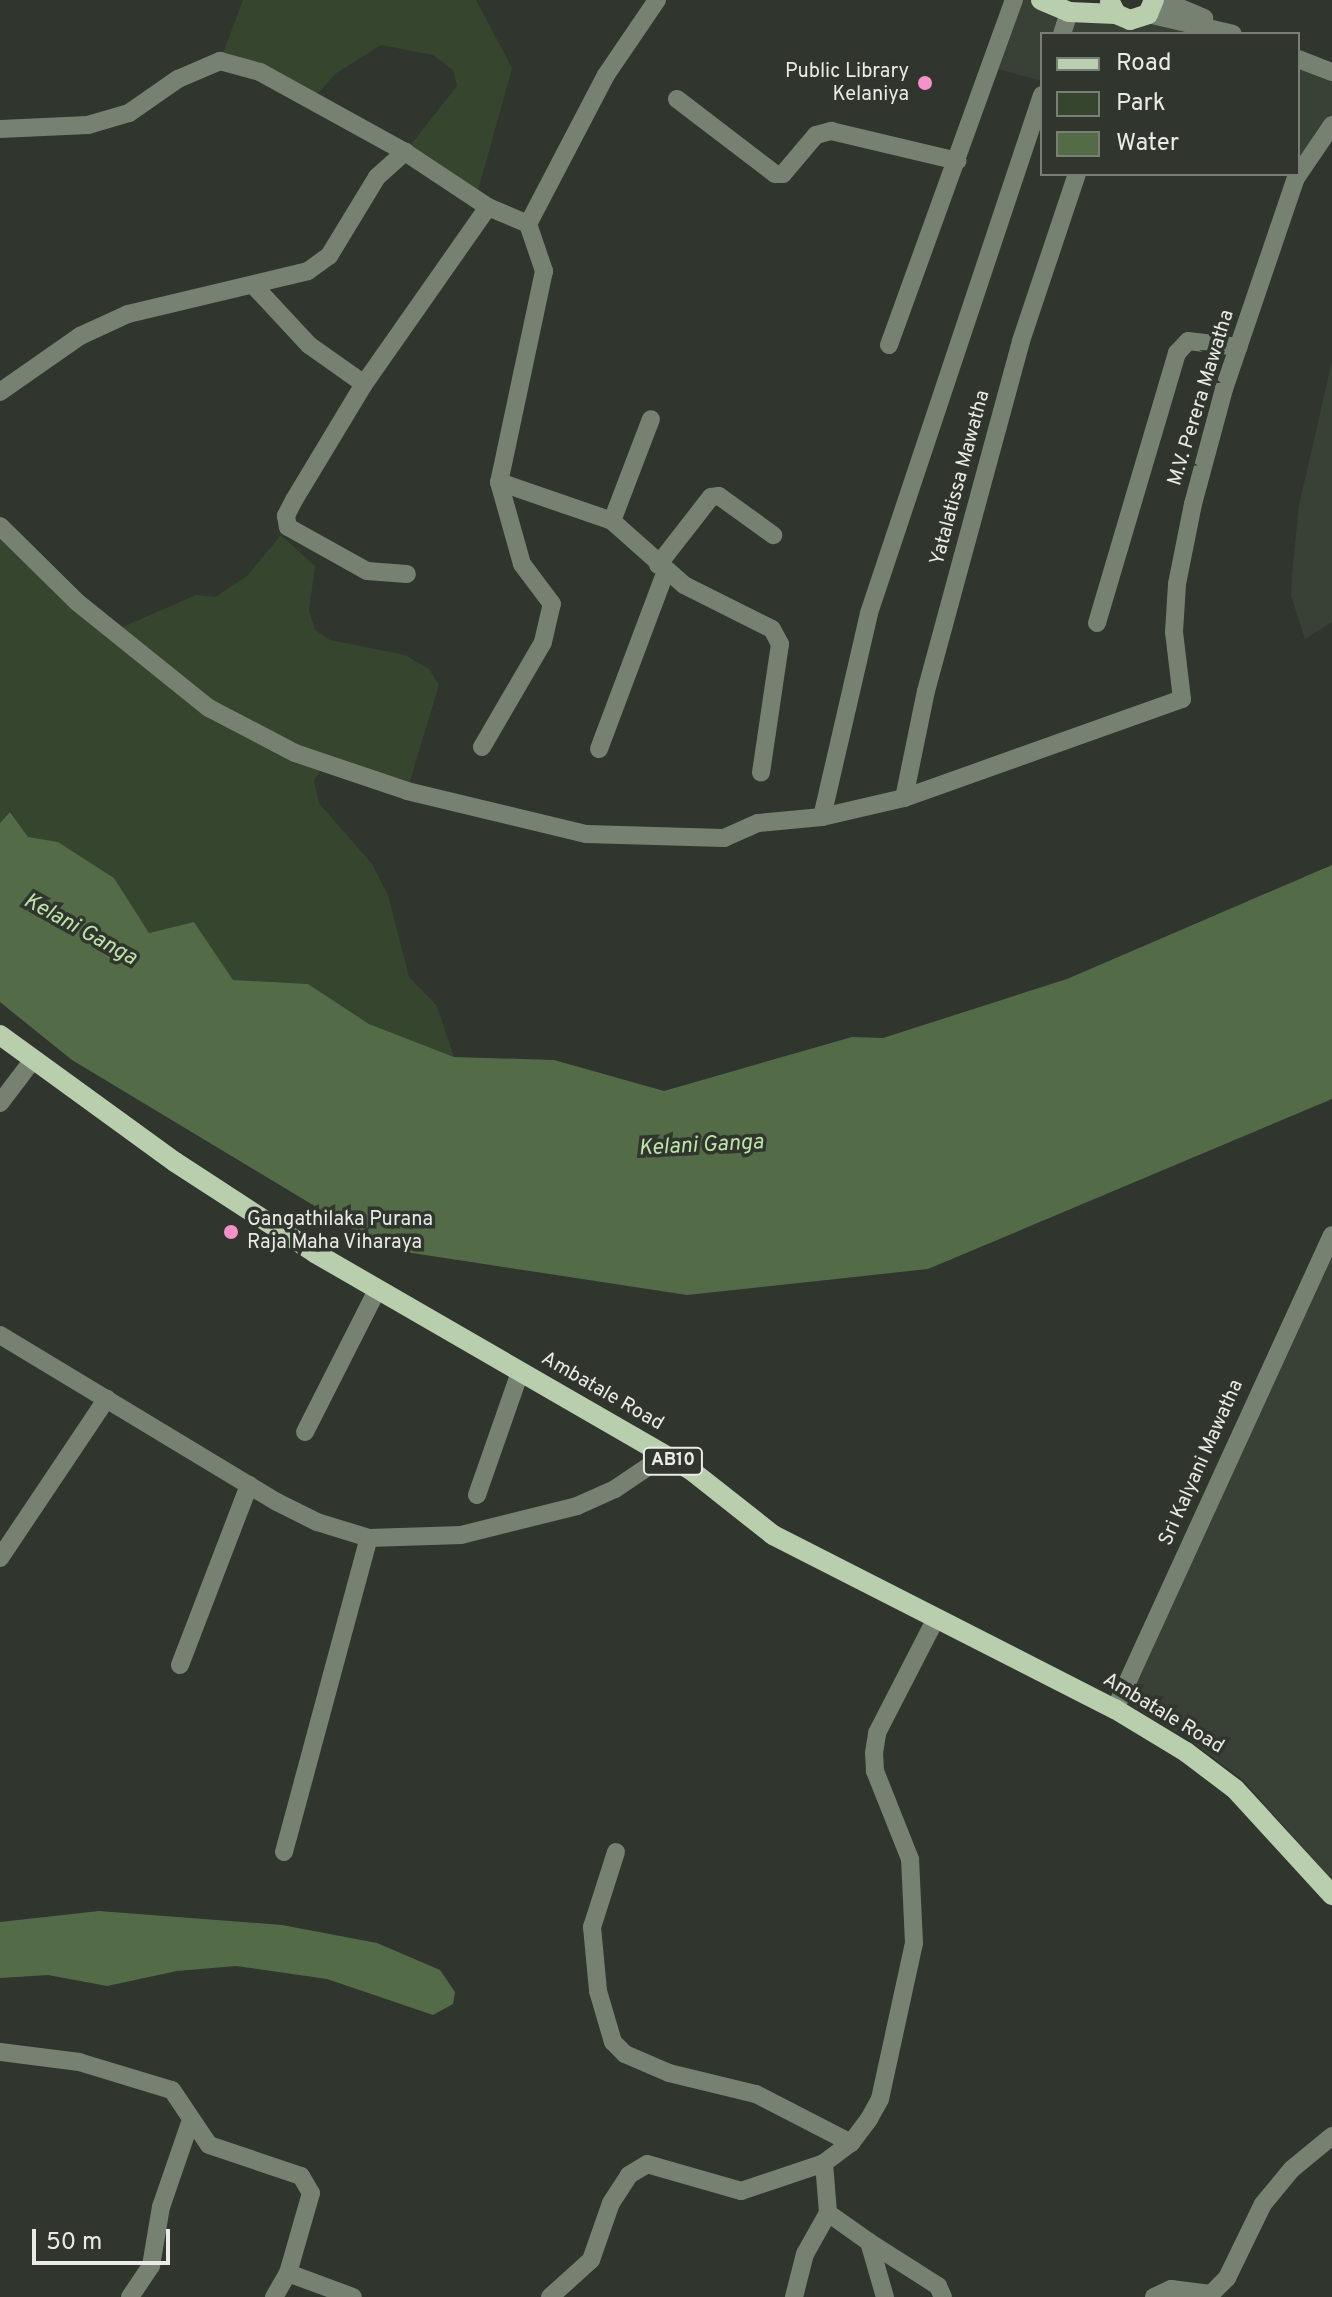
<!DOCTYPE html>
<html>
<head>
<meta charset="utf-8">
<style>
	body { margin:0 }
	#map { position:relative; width:1332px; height:2297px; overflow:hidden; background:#30352d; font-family:Overpass,sans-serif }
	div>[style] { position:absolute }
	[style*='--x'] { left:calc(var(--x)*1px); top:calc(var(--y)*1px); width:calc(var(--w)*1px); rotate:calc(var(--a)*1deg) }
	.built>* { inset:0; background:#394035 }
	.green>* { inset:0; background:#36462e }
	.water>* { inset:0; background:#546b48 }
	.minor>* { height:18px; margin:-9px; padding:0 9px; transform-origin:9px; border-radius:9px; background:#768171 }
	.major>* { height:20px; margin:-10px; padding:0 10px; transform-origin:10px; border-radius:10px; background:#b8cead }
	.dots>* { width:22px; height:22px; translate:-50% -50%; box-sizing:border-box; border:4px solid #30352d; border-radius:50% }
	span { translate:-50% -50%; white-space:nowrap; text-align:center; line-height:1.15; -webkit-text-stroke:7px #30352d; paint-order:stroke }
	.shield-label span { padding:2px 6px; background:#30352d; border:2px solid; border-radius:6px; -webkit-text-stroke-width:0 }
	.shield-label { font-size:18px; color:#e8ebe6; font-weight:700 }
	.poi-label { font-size:20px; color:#e8ebe6 }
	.right { translate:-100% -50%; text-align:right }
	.left { translate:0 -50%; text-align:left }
	.street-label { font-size:20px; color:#e8ebe6 }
	.water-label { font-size:22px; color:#bde5a9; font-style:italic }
	.legend { position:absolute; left:1040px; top:32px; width:260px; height:144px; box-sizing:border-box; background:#30352d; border:2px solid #7a7e77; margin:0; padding:10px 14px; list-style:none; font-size:24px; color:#e8ebe6 }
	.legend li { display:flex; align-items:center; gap:16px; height:40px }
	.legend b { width:40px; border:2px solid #7a7e77 }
	.scale { position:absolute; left:32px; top:2229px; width:138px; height:36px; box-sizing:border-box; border:4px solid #e8ebe6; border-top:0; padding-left:10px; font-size:24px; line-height:28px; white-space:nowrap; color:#e8ebe6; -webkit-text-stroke:6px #30352d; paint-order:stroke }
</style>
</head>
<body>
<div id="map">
	<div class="built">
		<i style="clip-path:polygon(1014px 0,1041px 0,1233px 34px,1042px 34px,1042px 81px,990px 67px)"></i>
		<i style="clip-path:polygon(1298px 59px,1332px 72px,1332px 125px,1309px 158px,1298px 154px)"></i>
		<i style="clip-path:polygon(1332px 361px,1332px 622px,1305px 639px,1291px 596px,1292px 574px,1299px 505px)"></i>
		<i style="clip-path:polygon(1332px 1240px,1332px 1880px,1242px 1779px,1191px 1741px,1122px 1700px)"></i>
	</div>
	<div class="green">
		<i style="clip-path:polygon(243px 0,476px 0,512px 68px,476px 198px,405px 152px,457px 86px,453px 70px,433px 55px,381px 45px,335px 74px,313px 99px,220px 61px)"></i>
		<i style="clip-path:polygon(0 526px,113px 631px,196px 595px,215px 597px,247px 576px,281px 535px,315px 566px,309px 611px,315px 630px,330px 640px,405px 655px,429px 669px,439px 685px,407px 791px,325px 763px,314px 781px,319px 803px,372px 864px,388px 895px,409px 977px,437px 1006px,454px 1057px,369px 1024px,308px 984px,233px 980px,194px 922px,149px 933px,114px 878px,58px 842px,28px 838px,11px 812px,0 823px)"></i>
	</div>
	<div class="water">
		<i style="clip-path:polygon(10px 812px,28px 837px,58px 842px,114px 878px,149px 933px,194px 922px,233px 980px,308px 984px,369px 1024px,454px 1057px,554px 1060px,664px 1091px,852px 1037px,883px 1038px,1067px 979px,1332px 865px,1332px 1099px,928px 1269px,687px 1295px,386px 1249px,72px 1060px,0 1002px,0 823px)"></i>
		<i style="clip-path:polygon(99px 1911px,282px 1925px,377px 1943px,440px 1970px,455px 1992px,453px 2004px,433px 2015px,327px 1979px,236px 1966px,177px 1971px,107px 1986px,48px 1975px,0 1978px,0 1922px)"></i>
	</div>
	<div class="minor">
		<i style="--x:657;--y:0;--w:91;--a:124.2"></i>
		<i style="--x:606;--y:75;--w:168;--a:117.6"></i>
		<i style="--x:528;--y:224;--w:50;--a:71.2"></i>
		<i style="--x:544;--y:271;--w:216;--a:102"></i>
		<i style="--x:499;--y:482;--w:120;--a:19"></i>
		<i style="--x:612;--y:521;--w:96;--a:41.6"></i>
		<i style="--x:684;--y:585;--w:98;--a:26.6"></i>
		<i style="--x:772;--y:629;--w:17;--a:62"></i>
		<i style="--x:780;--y:644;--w:130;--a:98.4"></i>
		<i style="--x:1162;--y:0;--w:46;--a:23.2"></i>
		<i style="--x:1148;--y:14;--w:87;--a:13.2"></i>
		<i style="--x:1062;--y:34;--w:23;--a:-72"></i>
		<i style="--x:1298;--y:59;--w:36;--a:21"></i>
		<i style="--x:677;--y:99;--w:123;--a:37.4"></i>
		<i style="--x:775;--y:174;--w:8;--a:0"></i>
		<i style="--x:783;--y:174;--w:51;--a:-49.8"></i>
		<i style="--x:816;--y:135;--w:16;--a:-15"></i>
		<i style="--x:831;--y:131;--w:130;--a:13.3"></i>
		<i style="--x:0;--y:129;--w:88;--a:-2.6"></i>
		<i style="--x:88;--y:125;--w:43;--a:-16.3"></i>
		<i style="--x:129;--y:113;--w:60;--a:-34.8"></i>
		<i style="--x:178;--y:79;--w:46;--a:-23.2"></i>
		<i style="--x:220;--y:61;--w:41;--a:15.4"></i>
		<i style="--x:260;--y:72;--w:166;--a:28.9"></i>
		<i style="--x:255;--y:287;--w:79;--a:47"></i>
		<i style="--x:309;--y:345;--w:67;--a:35.3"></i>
		<i style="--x:364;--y:384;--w:135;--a:121.1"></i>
		<i style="--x:294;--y:500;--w:18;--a:117"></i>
		<i style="--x:286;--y:516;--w:11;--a:80"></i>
		<i style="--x:288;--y:527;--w:90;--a:29.1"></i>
		<i style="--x:367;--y:571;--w:40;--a:4.3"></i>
		<i style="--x:889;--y:345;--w:367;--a:-70.1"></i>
		<i style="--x:364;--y:384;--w:216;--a:-55"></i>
		<i style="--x:0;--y:392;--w:98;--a:-35"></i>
		<i style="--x:80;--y:336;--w:53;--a:-24.6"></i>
		<i style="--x:128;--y:314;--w:185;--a:-13.4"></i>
		<i style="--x:308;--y:271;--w:26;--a:-36"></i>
		<i style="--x:329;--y:256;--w:92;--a:-58.7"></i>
		<i style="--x:377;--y:177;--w:38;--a:-42"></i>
		<i style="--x:405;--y:152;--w:100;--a:33.5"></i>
		<i style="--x:488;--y:207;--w:43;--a:23"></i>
		<i style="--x:612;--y:521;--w:109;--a:-69.1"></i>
		<i style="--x:0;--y:526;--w:108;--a:44.6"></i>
		<i style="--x:77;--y:602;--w:169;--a:38.8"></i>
		<i style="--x:209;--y:708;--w:97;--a:27.6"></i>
		<i style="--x:295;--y:753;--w:118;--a:18.7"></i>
		<i style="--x:407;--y:791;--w:184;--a:13.5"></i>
		<i style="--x:586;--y:834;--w:138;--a:1.7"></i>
		<i style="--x:724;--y:838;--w:37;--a:-24"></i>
		<i style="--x:758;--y:823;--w:64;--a:-5.4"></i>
		<i style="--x:822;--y:817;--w:84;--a:-13"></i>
		<i style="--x:904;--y:798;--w:295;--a:-19.6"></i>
		<i style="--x:1182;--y:699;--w:67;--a:-96.8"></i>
		<i style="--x:1174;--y:632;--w:48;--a:-86.4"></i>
		<i style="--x:1177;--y:584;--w:82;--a:-78.7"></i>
		<i style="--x:1193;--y:504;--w:119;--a:-74.9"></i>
		<i style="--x:1224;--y:389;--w:223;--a:-71.2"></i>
		<i style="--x:1296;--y:178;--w:64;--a:-55.8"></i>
		<i style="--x:658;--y:565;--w:86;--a:-52.1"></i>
		<i style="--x:711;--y:497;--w:8;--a:-7"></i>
		<i style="--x:719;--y:496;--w:67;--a:35.8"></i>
		<i style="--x:1097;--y:623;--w:282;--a:-73.5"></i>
		<i style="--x:1177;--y:353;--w:16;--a:-47"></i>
		<i style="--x:1188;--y:341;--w:51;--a:6.7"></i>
		<i style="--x:482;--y:747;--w:121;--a:-59.8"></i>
		<i style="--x:543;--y:642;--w:39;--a:-77"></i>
		<i style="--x:552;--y:604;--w:50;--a:-126.9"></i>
		<i style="--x:522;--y:564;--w:85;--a:-105.7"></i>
		<i style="--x:599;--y:749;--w:190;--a:-69.4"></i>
		<i style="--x:904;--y:798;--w:109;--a:-78.4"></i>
		<i style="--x:926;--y:691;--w:363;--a:-74.8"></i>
		<i style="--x:1021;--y:341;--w:176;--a:-71.5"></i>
		<i style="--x:822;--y:817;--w:209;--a:-77"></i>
		<i style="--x:869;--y:613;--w:546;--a:-71.53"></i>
		<i style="--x:0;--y:1103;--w:53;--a:-52.7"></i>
		<i style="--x:0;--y:1335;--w:323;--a:31.1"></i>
		<i style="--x:277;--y:1502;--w:45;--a:26.6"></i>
		<i style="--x:317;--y:1522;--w:54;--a:17.1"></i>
		<i style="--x:369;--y:1538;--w:92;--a:-1.9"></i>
		<i style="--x:461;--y:1535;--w:120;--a:-14"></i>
		<i style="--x:577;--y:1506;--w:42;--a:-24.1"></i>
		<i style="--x:615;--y:1489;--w:59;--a:-34"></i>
		<i style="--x:305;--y:1432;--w:159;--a:-63.1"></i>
		<i style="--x:477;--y:1495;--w:130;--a:-70.7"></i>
		<i style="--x:0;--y:1558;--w:192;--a:-56.2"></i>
		<i style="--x:180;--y:1665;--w:193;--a:-69"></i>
		<i style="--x:1115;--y:1709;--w:521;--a:-65.4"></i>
		<i style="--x:284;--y:1852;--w:325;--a:-74.9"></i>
		<i style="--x:616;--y:1852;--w:79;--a:107.7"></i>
		<i style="--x:592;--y:1927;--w:64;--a:84.6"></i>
		<i style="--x:598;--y:1991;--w:53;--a:73.6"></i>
		<i style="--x:613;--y:2042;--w:17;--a:45"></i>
		<i style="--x:625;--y:2054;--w:48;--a:23.4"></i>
		<i style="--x:669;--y:2073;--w:89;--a:13.6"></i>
		<i style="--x:756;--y:2094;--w:107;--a:27.3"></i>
		<i style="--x:0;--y:2052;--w:80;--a:7.2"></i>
		<i style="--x:79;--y:2062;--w:97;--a:16.8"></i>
		<i style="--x:172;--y:2090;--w:66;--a:56.1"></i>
		<i style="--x:209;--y:2145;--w:97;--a:18.6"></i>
		<i style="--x:301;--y:2176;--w:20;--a:60"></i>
		<i style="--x:311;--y:2193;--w:83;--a:106"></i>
		<i style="--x:288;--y:2273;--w:28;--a:120"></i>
		<i style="--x:824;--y:2163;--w:50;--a:85.4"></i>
		<i style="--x:828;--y:2213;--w:50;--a:35.3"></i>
		<i style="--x:869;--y:2242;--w:57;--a:73.8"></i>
		<i style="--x:869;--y:2242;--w:82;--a:32.5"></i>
		<i style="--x:938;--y:2286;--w:12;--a:66"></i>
		<i style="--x:288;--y:2273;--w:69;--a:20.3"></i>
		<i style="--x:130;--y:2297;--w:37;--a:-56"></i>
		<i style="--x:151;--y:2266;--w:60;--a:-80.4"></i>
		<i style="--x:161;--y:2207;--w:89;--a:-71"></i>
		<i style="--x:550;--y:2297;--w:55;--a:-42.1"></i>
		<i style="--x:591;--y:2260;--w:60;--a:-70.7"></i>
		<i style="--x:611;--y:2203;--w:33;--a:-57"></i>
		<i style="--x:629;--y:2175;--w:21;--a:-31"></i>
		<i style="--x:647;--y:2164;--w:98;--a:16"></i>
		<i style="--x:741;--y:2191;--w:88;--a:-18.6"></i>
		<i style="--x:824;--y:2163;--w:34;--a:-37"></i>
		<i style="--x:851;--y:2143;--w:30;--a:-53"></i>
		<i style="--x:869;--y:2119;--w:23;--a:-61"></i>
		<i style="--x:880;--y:2099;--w:160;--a:-77.7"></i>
		<i style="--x:914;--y:1943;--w:84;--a:-92.7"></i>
		<i style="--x:910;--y:1859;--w:95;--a:-111.7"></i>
		<i style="--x:875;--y:1771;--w:18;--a:-93"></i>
		<i style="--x:874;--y:1753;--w:20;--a:-81"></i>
		<i style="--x:877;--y:1733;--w:125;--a:-62.8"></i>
		<i style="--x:794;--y:2297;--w:44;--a:-75.7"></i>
		<i style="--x:805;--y:2254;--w:47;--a:-60.7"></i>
		<i style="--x:1154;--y:2297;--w:19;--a:-25"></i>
		<i style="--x:1171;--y:2289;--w:40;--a:7.1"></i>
		<i style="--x:1211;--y:2294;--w:23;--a:-45"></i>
		<i style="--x:1227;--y:2278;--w:82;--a:-64.1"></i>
		<i style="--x:1263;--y:2204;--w:45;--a:-50.4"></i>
		<i style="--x:1292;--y:2169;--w:52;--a:-39.5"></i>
	</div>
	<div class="major">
		<i style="--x:1041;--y:0;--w:30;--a:23"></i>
		<i style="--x:1069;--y:12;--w:47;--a:2.4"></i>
		<i style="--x:1110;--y:2;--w:13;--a:63"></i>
		<i style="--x:1116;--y:14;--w:15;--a:23"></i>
		<i style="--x:1130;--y:20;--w:19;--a:-18"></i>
		<i style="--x:1148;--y:14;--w:15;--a:-67"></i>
		<i style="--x:0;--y:1035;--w:216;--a:36"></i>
		<i style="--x:175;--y:1162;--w:167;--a:33"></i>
		<i style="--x:315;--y:1253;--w:435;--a:30"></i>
		<i style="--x:692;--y:1471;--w:103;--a:38.3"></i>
		<i style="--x:773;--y:1535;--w:384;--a:27"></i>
		<i style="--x:1115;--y:1709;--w:83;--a:31.2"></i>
		<i style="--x:1186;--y:1752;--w:61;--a:37.1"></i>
		<i style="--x:1235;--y:1789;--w:144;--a:47.5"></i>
	</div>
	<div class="dots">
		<i style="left:925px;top:83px;background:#f890cc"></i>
		<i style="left:231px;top:1232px;background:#f890cc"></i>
	</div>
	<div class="shield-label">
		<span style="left:673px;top:1461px">AB10</span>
	</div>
	<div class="poi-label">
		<span class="right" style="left:909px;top:84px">Public Library<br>Kelaniya</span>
		<span class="left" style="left:247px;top:1232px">Gangathilaka Purana<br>Raja Maha Viharaya</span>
	</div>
	<div class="street-label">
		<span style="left:1202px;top:398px;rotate:-73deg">M.V. Perera Mawatha</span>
		<span style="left:961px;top:478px;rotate:-75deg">Yatalatissa Mawatha</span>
		<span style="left:602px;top:1392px;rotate:30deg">Ambatale Road</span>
		<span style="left:1202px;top:1463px;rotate:-66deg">Sri Kalyani Mawatha</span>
		<span style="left:1163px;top:1714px;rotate:31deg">Ambatale Road</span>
	</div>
	<div class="water-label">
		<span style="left:80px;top:930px;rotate:29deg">Kelani Ganga</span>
		<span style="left:701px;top:1146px;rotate:-3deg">Kelani Ganga</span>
	</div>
	<ul class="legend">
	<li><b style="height:10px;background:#b8cead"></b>Road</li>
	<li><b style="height:22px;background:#36462e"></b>Park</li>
	<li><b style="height:22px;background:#546b48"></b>Water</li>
	</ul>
	<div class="scale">50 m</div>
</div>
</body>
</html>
